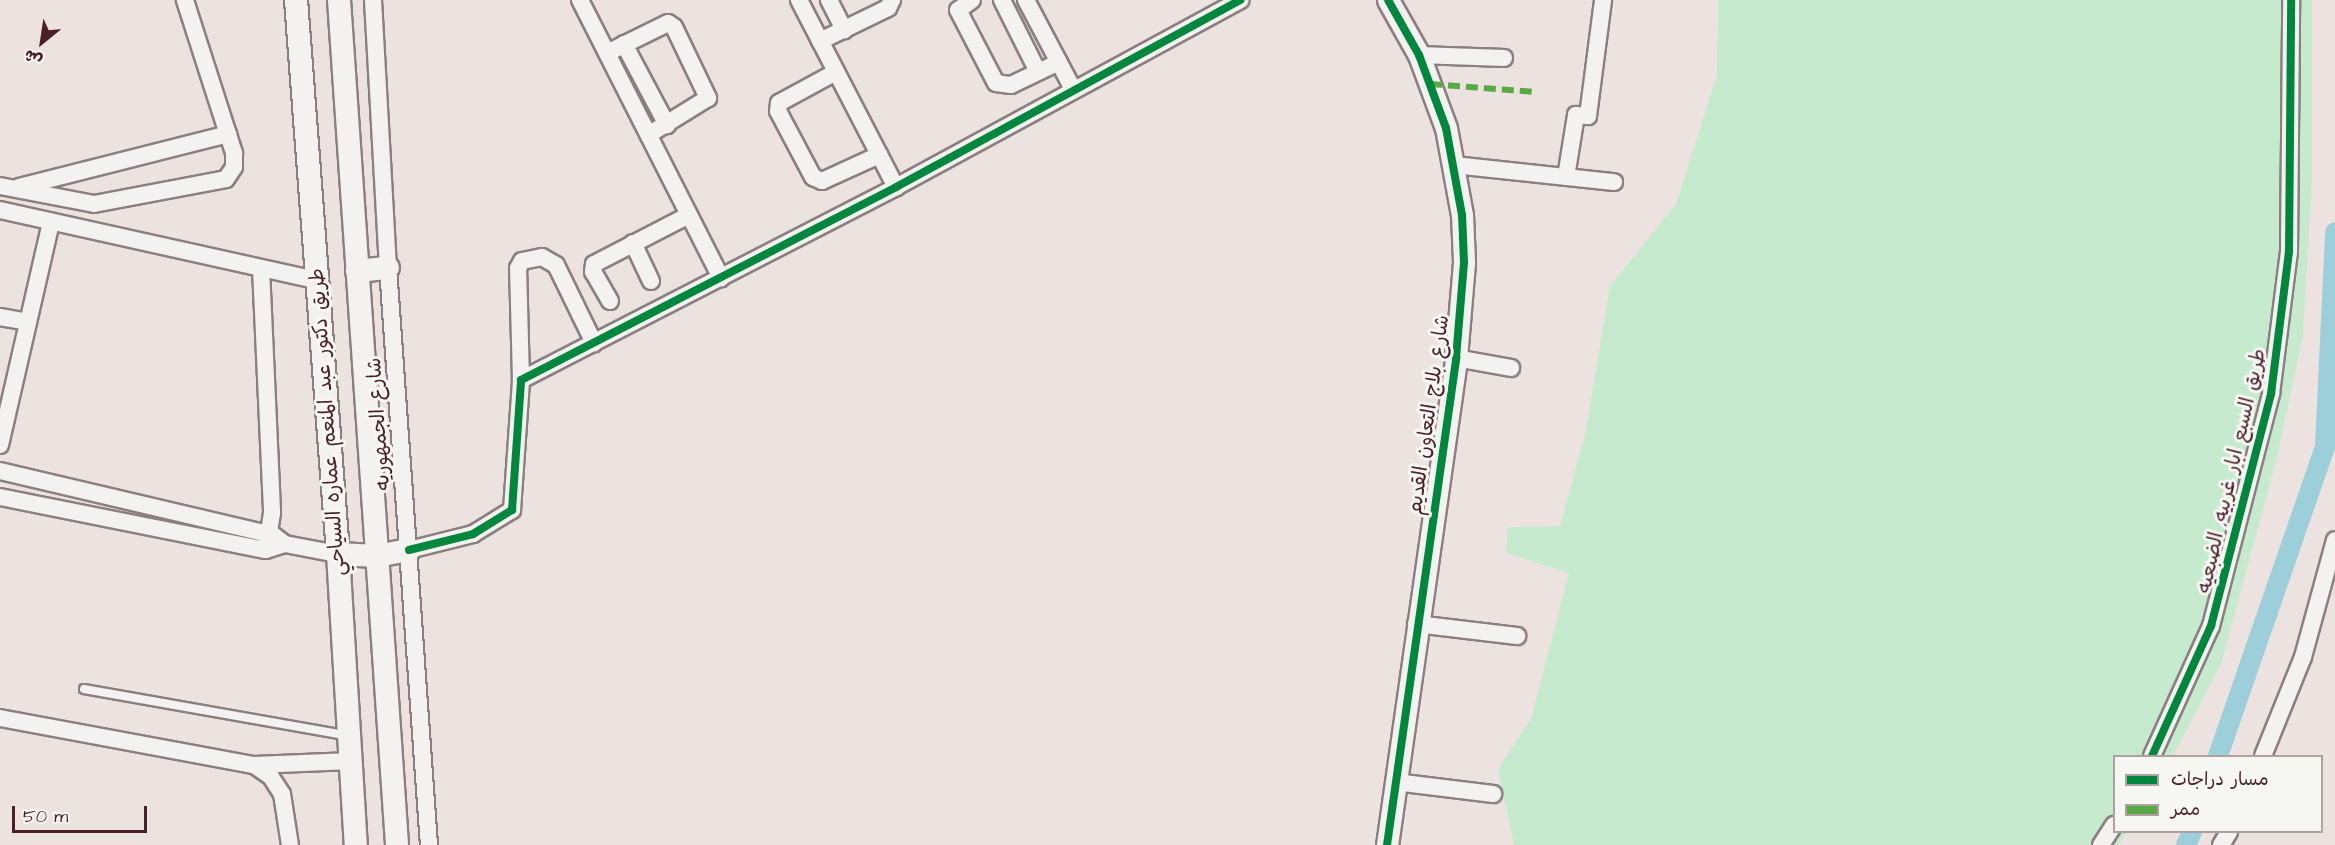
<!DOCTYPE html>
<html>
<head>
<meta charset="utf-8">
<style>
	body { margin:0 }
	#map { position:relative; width:2335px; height:845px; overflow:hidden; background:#ece3e0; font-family:"Architects Daughter","Playpen Sans Arabic",sans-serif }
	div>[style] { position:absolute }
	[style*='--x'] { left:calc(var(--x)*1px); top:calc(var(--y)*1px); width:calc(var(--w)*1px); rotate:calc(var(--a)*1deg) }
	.green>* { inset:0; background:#c6eacd }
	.canal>* { height:20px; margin:-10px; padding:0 10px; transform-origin:10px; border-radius:10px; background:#9ccfda }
	.roads { filter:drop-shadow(2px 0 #8b7f80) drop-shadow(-2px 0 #8b7f80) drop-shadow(0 2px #8b7f80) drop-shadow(0 -2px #8b7f80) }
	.service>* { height:8px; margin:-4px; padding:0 4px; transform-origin:4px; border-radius:4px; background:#f4f2f0 }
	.minor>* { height:16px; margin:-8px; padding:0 8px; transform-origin:8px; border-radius:8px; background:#f4f2f0 }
	.tertiary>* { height:21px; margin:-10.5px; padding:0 10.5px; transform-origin:10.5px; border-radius:10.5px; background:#f4f2f0 }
	.secondary>* { height:22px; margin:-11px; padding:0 11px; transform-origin:11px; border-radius:11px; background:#f4f2f0 }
	.quiet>* { height:6px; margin-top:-3px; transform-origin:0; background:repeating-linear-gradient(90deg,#57aa44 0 12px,transparent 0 18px) }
	.cycleway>* { height:8px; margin:-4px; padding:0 4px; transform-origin:4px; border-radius:4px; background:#00873e }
	span { translate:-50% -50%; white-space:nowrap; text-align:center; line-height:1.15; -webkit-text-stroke:6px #f6f6f2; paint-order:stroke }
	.street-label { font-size:20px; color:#4a1f2b }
	.legend { position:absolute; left:2113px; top:755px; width:210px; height:78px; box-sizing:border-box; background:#f6f6f2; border:2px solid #b1a0a2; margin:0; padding:8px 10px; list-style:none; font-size:18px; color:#4a1f2b }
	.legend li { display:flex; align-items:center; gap:12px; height:30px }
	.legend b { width:30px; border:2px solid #b1a0a2 }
	.north { position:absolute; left:12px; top:12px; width:60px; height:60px; -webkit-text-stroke:4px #f6f6f2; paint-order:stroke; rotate:210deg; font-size:16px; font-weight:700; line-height:24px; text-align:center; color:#4a1f2b }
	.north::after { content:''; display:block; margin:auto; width:21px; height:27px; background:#4a1f2b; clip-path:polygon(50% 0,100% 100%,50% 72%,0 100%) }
	.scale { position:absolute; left:12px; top:806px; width:135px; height:27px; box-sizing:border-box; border:3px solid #4a1f2b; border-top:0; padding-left:8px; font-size:18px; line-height:21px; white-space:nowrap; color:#4a1f2b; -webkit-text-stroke:4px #f6f6f2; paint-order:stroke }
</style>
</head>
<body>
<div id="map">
	<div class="green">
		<i style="clip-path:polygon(1718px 0,2312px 0,2312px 178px,2303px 334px,2278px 453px,2221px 664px,2173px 756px,2114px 756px,2114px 832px,2127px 832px,2118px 845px,1514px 845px,1498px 769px,1531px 719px,1569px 573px,1506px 553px,1508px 527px,1560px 526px,1586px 431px,1610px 286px,1676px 204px,1717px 75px)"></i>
	</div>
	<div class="canal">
		<i style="--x:2218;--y:756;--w:327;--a:-70.9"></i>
		<i style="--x:2325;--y:447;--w:215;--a:-87.3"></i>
		<i style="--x:2186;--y:845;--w:14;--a:-65"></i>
	</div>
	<div class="roads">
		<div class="service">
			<i style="--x:84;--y:689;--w:266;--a:10"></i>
		</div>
		<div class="minor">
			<i style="--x:373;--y:0;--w:268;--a:86.8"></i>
			<i style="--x:388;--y:268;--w:578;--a:85.94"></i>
			<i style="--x:580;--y:0;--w:312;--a:63.1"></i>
			<i style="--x:799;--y:0;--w:211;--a:62.6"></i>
			<i style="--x:829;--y:0;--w:34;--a:63"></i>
			<i style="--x:972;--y:0;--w:17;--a:144"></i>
			<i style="--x:958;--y:10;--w:82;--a:62.5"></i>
			<i style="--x:996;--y:83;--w:15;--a:8"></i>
			<i style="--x:1011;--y:85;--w:53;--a:-25.6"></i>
			<i style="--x:1002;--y:0;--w:80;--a:63.4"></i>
			<i style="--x:1026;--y:0;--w:101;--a:62.2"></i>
			<i style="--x:820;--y:41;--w:76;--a:-25.9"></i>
			<i style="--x:888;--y:8;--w:9;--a:-63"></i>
			<i style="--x:624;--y:44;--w:92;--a:62"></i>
			<i style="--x:607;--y:53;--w:68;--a:-26.2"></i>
			<i style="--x:668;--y:23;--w:7;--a:34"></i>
			<i style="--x:674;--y:27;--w:79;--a:64.4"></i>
			<i style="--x:708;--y:98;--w:70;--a:148.3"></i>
			<i style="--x:1419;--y:55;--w:85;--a:2"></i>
			<i style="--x:836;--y:72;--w:65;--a:151.5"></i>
			<i style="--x:779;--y:103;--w:8;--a:97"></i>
			<i style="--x:778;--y:111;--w:75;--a:62.1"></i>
			<i style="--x:813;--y:177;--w:10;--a:24"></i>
			<i style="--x:822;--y:181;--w:63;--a:-24.5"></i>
			<i style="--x:1454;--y:165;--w:161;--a:6.1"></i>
			<i style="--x:1566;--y:177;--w:63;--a:-80.8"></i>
			<i style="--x:1576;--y:115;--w:12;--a:5"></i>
			<i style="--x:1588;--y:116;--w:117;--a:-82.6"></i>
			<i style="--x:0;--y:186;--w:96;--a:10.8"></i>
			<i style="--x:94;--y:204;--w:134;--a:-10.7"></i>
			<i style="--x:226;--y:179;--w:14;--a:-56"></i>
			<i style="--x:234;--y:167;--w:14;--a:-90"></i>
			<i style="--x:234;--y:153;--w:161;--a:-107.8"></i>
			<i style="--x:19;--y:187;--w:216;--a:-14.2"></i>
			<i style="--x:0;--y:210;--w:325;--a:12.5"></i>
			<i style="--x:633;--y:243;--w:42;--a:64.7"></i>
			<i style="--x:261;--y:268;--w:245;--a:87.4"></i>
			<i style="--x:272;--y:513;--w:32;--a:99"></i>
			<i style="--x:610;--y:301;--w:34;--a:-120"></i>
			<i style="--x:593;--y:272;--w:8;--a:-83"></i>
			<i style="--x:594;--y:264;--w:105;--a:-27.3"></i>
			<i style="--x:0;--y:317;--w:28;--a:10"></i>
			<i style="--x:1456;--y:358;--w:56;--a:10.3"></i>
			<i style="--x:521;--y:380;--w:112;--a:-91.5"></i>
			<i style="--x:518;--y:268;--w:8;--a:-60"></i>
			<i style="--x:522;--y:261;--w:20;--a:-11"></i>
			<i style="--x:542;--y:257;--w:16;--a:30"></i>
			<i style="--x:556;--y:265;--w:87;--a:64"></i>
			<i style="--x:0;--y:445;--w:229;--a:-77.1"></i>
			<i style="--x:0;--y:471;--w:280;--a:13.2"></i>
			<i style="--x:273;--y:535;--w:15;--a:37"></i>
			<i style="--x:285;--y:544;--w:54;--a:10.7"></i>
			<i style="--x:0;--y:497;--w:271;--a:11.3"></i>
			<i style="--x:266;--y:550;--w:20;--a:-18"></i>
			<i style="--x:409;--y:550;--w:66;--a:-14"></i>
			<i style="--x:473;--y:534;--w:46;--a:-31.6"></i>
			<i style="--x:512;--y:510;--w:130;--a:-86"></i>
			<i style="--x:521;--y:380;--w:422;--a:-27.2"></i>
			<i style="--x:896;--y:187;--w:392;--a:-28.5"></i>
			<i style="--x:1416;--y:624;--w:102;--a:6.8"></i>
			<i style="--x:0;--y:718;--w:258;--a:10.5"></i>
			<i style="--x:254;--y:765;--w:21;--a:35"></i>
			<i style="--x:271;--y:777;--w:20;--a:57"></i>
			<i style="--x:282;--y:794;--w:52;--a:81.1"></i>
			<i style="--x:2152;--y:756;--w:143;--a:-65.6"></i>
			<i style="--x:2211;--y:626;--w:240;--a:-75.5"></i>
			<i style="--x:2271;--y:394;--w:143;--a:-82.8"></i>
			<i style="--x:2289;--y:252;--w:252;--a:-89.5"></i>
			<i style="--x:2263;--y:756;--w:107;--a:-68"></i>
			<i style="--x:2303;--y:657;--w:121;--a:-74.7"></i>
			<i style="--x:254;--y:765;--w:98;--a:-2.3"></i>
			<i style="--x:1395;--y:782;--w:99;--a:7"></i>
			<i style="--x:2101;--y:845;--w:24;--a:-57"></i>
			<i style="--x:2221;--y:845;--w:15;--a:-58"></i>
		</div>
		<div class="tertiary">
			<i style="--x:1387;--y:845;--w:492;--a:-81.9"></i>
			<i style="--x:1456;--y:358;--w:96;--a:-85.2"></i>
			<i style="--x:1464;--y:262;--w:47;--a:-92.4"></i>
			<i style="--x:1462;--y:215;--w:88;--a:-100.4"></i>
			<i style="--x:1446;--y:128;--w:78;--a:-110.3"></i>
			<i style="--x:1419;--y:55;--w:63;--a:-119.4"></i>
		</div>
		<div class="secondary">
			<i style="--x:296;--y:0;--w:556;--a:85.66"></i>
			<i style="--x:338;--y:554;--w:292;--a:86.5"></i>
			<i style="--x:339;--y:0;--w:847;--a:86.07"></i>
			<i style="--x:357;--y:271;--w:31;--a:-6"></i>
			<i style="--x:338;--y:554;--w:39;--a:3"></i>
			<i style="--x:377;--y:556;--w:33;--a:-11"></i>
		</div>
	</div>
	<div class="quiet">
		<i style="--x:1430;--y:84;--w:106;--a:4.3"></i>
	</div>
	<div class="cycleway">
		<i style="--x:409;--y:550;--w:66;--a:-14"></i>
		<i style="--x:473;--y:534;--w:46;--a:-31.6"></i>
		<i style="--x:512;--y:510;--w:130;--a:-86"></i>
		<i style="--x:521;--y:380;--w:422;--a:-27.2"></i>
		<i style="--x:896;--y:187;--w:392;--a:-28.5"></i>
		<i style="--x:2152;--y:756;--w:143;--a:-65.6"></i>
		<i style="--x:2211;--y:626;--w:240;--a:-75.5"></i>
		<i style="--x:2271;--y:394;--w:143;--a:-82.8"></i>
		<i style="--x:2289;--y:252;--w:252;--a:-89.5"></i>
		<i style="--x:1387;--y:845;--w:492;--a:-81.9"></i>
		<i style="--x:1456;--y:358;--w:96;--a:-85.2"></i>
		<i style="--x:1464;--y:262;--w:47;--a:-92.4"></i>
		<i style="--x:1462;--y:215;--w:88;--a:-100.4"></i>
		<i style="--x:1446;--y:128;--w:78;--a:-110.3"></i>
		<i style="--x:1419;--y:55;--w:63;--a:-119.4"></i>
	</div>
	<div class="street-label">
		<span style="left:1429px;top:415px;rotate:-82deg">شارع بلاج التعاون القديم</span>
		<span style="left:328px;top:422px;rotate:-94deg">طريق دكتور عبد المنعم عماره السياحي</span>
		<span style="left:379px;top:424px;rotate:-94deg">شارع الجمهوريه</span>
		<span style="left:2232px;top:471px;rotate:-77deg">طريق السبع ابار غربيه, الضبعيه</span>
	</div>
	<ul class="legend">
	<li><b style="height:8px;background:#00873e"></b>مسار دراجات</li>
	<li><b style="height:8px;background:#57aa44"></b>ممر</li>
	</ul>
	<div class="north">ش</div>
	<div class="scale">50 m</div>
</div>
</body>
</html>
